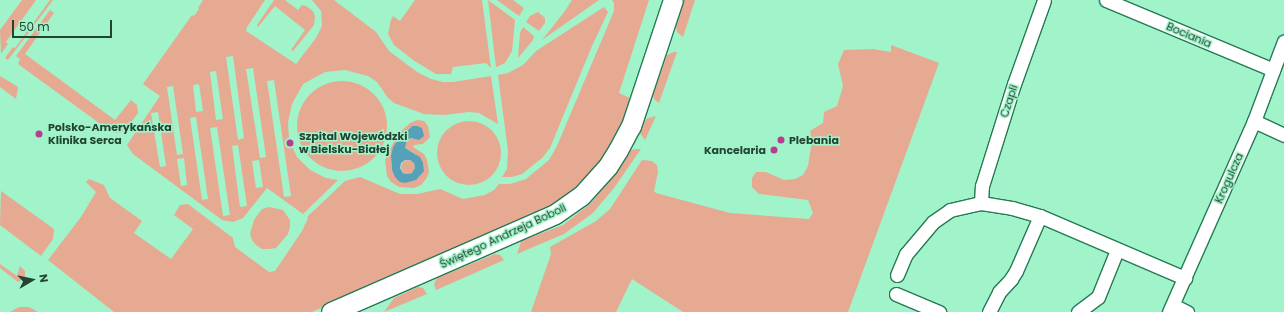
<!DOCTYPE html>
<html>
<head>
<meta charset="utf-8">
<style>
	body { margin:0 }
	#map { position:relative; width:1284px; height:312px; overflow:hidden; background:#a1f3c9; font-family:Poppins,sans-serif }
	div>[style] { position:absolute }
	[style*='--x'] { left:calc(var(--x)*1px); top:calc(var(--y)*1px); width:calc(var(--w)*1px); rotate:calc(var(--a)*1deg) }
	.green>* { inset:0; background:#e6aa93 }
	.round { border-radius:50% }
	.water>* { inset:0; background:#55a1b9 }
	.roads { filter:drop-shadow(1px 0 #257a56) drop-shadow(-1px 0 #257a56) drop-shadow(0 1px #257a56) drop-shadow(0 -1px #257a56) }
	.street>* { height:13px; margin:-6.5px; padding:0 6.5px; transform-origin:6.5px; border-radius:6.5px; background:#fff }
	.secondary>* { height:19px; margin:-9.5px; padding:0 9.5px; transform-origin:9.5px; border-radius:9.5px; background:#fff }
	.dots>* { width:11px; height:11px; translate:-50% -50%; box-sizing:border-box; border:2px solid #a1f3c9; border-radius:50% }
	span { translate:-50% -50%; white-space:nowrap; text-align:center; line-height:1.15; -webkit-text-stroke:3px #a1f3c9; paint-order:stroke }
	.street-label { font-size:11px; color:#243 }
	.poi-label { font-size:11px; color:#243; font-weight:700 }
	.left { translate:0 -50%; text-align:left }
	.right { translate:-100% -50%; text-align:right }
	.north { position:absolute; left:12px; top:260px; width:40px; height:40px; -webkit-text-stroke:3px #a1f3c9; paint-order:stroke; rotate:81deg; font-size:11px; font-weight:700; line-height:16px; text-align:center; color:#243 }
	.north::after { content:''; display:block; margin:auto; width:14px; height:18px; background:#243; clip-path:polygon(50% 0,100% 100%,50% 72%,0 100%) }
	.scale { position:absolute; left:12px; top:20px; width:100px; height:18px; box-sizing:border-box; border:2px solid #243; border-top:0; padding-left:5px; font-size:12px; line-height:14px; white-space:nowrap; color:#243; -webkit-text-stroke:3px #a1f3c9; paint-order:stroke }
</style>
</head>
<body>
<div id="map">
	<div class="green">
		<i style="clip-path:polygon(22px 0,36px 0,6px 42px,8px 44px,1px 54px,0 30px)"></i>
		<i style="clip-path:polygon(50px 0,53px 0,8px 60px,5px 58px,13px 47px,15px 48px)"></i>
		<i style="clip-path:polygon(evenodd,203px 0,265px 0,247px 27px,246px 31px,296px 64px,316px 38px,322px 26px,321px 11px,312px 0,334px 0,376px 32px,389px 51px,417px 72px,431px 79px,443px 82px,453px 82px,491px 76px,498px 124px,479px 113px,469px 112px,444px 115px,424px 114px,394px 103px,388px 98px,377px 82px,368px 76px,345px 70px,325px 72px,303px 84px,292px 104px,288px 122px,289px 140px,297px 157px,310px 170px,326px 178px,338px 180px,303px 214px,267px 188px,243px 218px,233px 222px,222px 220px,133px 154px,127px 145px,160px 96px,143px 84px,192px 15px,194px 16px,199px 9px,198px 8px,203px 0,233px 56px,244px 138px,238px 140px,226px 57px,233px 56px,203px 0,253px 68px,266px 157px,260px 158px,246px 69px,253px 68px,203px 0,216px 71px,223px 119px,216px 120px,210px 72px,216px 71px,203px 0,274px 80px,291px 196px,284px 197px,267px 81px,274px 80px,203px 0,199px 84px,203px 111px,196px 112px,193px 85px,199px 84px,203px 0,173px 86px,183px 154px,177px 155px,167px 87px,173px 86px,203px 0,158px 112px,166px 166px,160px 167px,151px 113px,158px 112px,203px 0,196px 117px,208px 199px,202px 200px,190px 118px,196px 117px,203px 0,217px 127px,230px 215px,223px 216px,210px 128px,217px 127px,203px 0,238px 145px,247px 206px,240px 207px,232px 146px,238px 145px,203px 0,184px 158px,187px 185px,181px 186px,177px 159px,184px 158px,203px 0,259px 160px,263px 187px,256px 188px,252px 161px,259px 160px)"></i>
		<i style="clip-path:polygon(274px 0,285px 0,298px 10px,302px 5px,306px 6px,313px 11px,315px 16px,314px 25px,293px 51px,291px 50px,305px 30px,275px 6px,258px 27px,257px 25px)"></i>
		<i style="clip-path:polygon(415px 0,482px 0,491px 68px,486px 63px,453px 67px,451px 74px,436px 74px,413px 60px,394px 45px,388px 34px,391px 20px,393px 16px,400px 21px)"></i>
		<i style="clip-path:polygon(488px 0,515px 20px,512px 51px,505px 63px,496px 67px)"></i>
		<i style="clip-path:polygon(497px 0,513px 0,524px 8px,519px 16px)"></i>
		<i style="clip-path:polygon(572px 0,599px 0,542px 40px,565px 11px)"></i>
		<i style="clip-path:polygon(612px 0,649px 0,619px 93px,632px 99px,627px 117px,596px 169px,563px 201px,312px 312px,114px 312px,48px 260px,81px 217px,96px 192px,86px 182px,89px 179px,104px 185px,110px 198px,142px 221px,134px 233px,171px 259px,193px 229px,174px 215px,180px 205px,188px 204px,233px 238px,235px 247px,269px 272px,275px 271px,302px 231px,308px 218px,307px 217px,345px 181px,360px 177px,400px 194px,417px 194px,440px 189px,463px 199px,485px 195px,494px 190px,499px 184px,510px 184px,526px 179px,549px 160px,557px 146px,614px 11px,614px 3px)"></i>
		<i style="clip-path:polygon(684px 0,695px 0,683px 37px,677px 32px,676px 27px)"></i>
		<i style="clip-path:polygon(604px 7px,608px 12px,592px 46px,550px 148px,542px 158px,522px 174px,512px 177px,502px 177px,507px 169px,508px 151px,498px 75px,508px 73px,523px 65px,536px 51px)"></i>
		<i style="clip-path:polygon(50px 10px,54px 13px,25px 54px,115px 120px,131px 100px,137px 105px,138px 113px,127px 128px,125px 127px,122px 132px,118px 133px,110px 131px,18px 64px,20px 59px,16px 56px)"></i>
		<i style="clip-path:polygon(538px 12px,545px 18px,545px 23px,539px 31px,526px 22px,530px 16px)"></i>
		<i style="clip-path:polygon(523px 27px,534px 36px,533px 40px,518px 58px,520px 33px)"></i>
		<i style="clip-path:polygon(891px 45px,939px 63px,848px 312px,683px 312px,632px 279px,616px 312px,531px 312px,551px 254px,550px 247px,596px 221px,610px 209px,642px 160px,652px 161px,657px 165px,658px 172px,654px 191px,656px 193px,730px 213px,809px 219px,813px 213px,808px 200px,759px 194px,752px 187px,752px 178px,756px 172px,766px 172px,784px 180px,795px 179px,803px 175px,808px 166px,812px 140px,810px 131px,823px 123px,824px 112px,837px 106px,843px 86px,838px 64px,844px 50px,873px 49px,891px 52px)"></i>
		<i style="clip-path:polygon(674px 52px,677px 52px,659px 103px,654px 99px,653px 95px,667px 55px)"></i>
		<i style="clip-path:polygon(0 76px,18px 87px,16px 99px,0 87px)"></i>
		<i class="round" style="left:297px;top:81px;width:90px;height:90px"></i>
		<i style="clip-path:polygon(656px 116px,645px 140px,640px 133px,646px 119px)"></i>
		<i style="clip-path:polygon(evenodd,417px 120px,424px 121px,428px 126px,430px 137px,423px 144px,414px 145px,413px 147px,424px 154px,427px 160px,429px 172px,426px 179px,421px 185px,414px 188px,399px 187px,391px 182px,387px 176px,385px 160px,397px 135px,410px 123px,417px 120px,412px 126px,417px 126px,419px 140px,411px 138px,405px 143px,405px 148px,416px 154px,416px 180px,392px 170px,391px 164px,393px 148px,405px 132px,412px 126px)"></i>
		<i class="round" style="left:437px;top:121px;width:64px;height:64px"></i>
		<i style="clip-path:polygon(635px 149px,641px 149px,614px 188px,593px 213px,564px 234px,517px 254px,521px 241px,563px 225px,590px 204px,621px 167px,629px 151px)"></i>
		<i class="round" style="left:401px;top:160px;width:14px;height:14px"></i>
		<i style="clip-path:polygon(1px 191px,54px 229px,53px 239px,41px 256px,0 225px)"></i>
		<i style="clip-path:polygon(269px 207px,283px 210px,290px 220px,290px 227px,288px 234px,276px 248px,269px 249px,262px 249px,256px 245px,252px 240px,250px 234px,254px 220px,262px 209px)"></i>
		<i style="clip-path:polygon(495px 254px,500px 255px,504px 260px,436px 290px,434px 284px,437px 278px)"></i>
		<i style="clip-path:polygon(0 264px,17px 276px,20px 266px,25px 271px,25px 278px,18px 282px,0 268px)"></i>
		<i style="clip-path:polygon(418px 287px,423px 288px,427px 294px,384px 312px,394px 298px)"></i>
		<i style="clip-path:polygon(19px 307px,29px 307px,38px 312px,10px 312px)"></i>
	</div>
	<div class="water">
		<i style="clip-path:polygon(evenodd,412px 126px,417px 126px,422px 128px,424px 136px,419px 140px,411px 138px,407px 140px,405px 148px,420px 157px,423px 163px,424px 171px,416px 180px,405px 183px,400px 182px,395px 177px,392px 170px,391px 156px,393px 147px,398px 140px,412px 126px,405px 160px,410px 160px,414px 163px,415px 168px,412px 173px,407px 174px,403px 173px,400px 168px,401px 163px,405px 160px)"></i>
	</div>
	<div class="roads">
		<div class="street">
			<i style="--x:1106;--y:0;--w:181;--a:22.7"></i>
			<i style="--x:1254;--y:121;--w:33;--a:25"></i>
			<i style="--x:981;--y:203;--w:17;--a:-87"></i>
			<i style="--x:982;--y:186;--w:107;--a:-72.6"></i>
			<i style="--x:1014;--y:84;--w:89;--a:-70.3"></i>
			<i style="--x:897;--y:275;--w:23;--a:-67"></i>
			<i style="--x:906;--y:254;--w:42;--a:-49.8"></i>
			<i style="--x:933;--y:222;--w:21;--a:-35"></i>
			<i style="--x:950;--y:210;--w:32;--a:-13"></i>
			<i style="--x:981;--y:203;--w:31;--a:9"></i>
			<i style="--x:1012;--y:208;--w:29;--a:16"></i>
			<i style="--x:1040;--y:216;--w:158;--a:23.2"></i>
			<i style="--x:896;--y:294;--w:47;--a:22.7"></i>
			<i style="--x:1173;--y:305;--w:16;--a:27"></i>
			<i style="--x:989;--y:312;--w:22;--a:-63"></i>
			<i style="--x:999;--y:292;--w:18;--a:-47"></i>
			<i style="--x:1011;--y:279;--w:9;--a:-58"></i>
			<i style="--x:1016;--y:271;--w:60;--a:-66.4"></i>
			<i style="--x:1078;--y:312;--w:25;--a:-37"></i>
			<i style="--x:1098;--y:297;--w:51;--a:-68"></i>
			<i style="--x:1169;--y:312;--w:209;--a:-66"></i>
			<i style="--x:1254;--y:121;--w:85;--a:-69.4"></i>
		</div>
		<div class="secondary">
			<i style="--x:331;--y:312;--w:244;--a:-23.6"></i>
			<i style="--x:555;--y:214;--w:32;--a:-35"></i>
			<i style="--x:581;--y:196;--w:40;--a:-48"></i>
			<i style="--x:608;--y:166;--w:19;--a:-58"></i>
			<i style="--x:618;--y:150;--w:27;--a:-62"></i>
			<i style="--x:631;--y:126;--w:133;--a:-71.6"></i>
		</div>
	</div>
	<div class="dots">
		<i style="left:39px;top:134px;background:#b53d92"></i>
		<i style="left:781px;top:140px;background:#b53d92"></i>
		<i style="left:290px;top:143px;background:#b53d92"></i>
		<i style="left:774px;top:150px;background:#b53d92"></i>
	</div>
	<div class="street-label">
		<span style="left:1189px;top:35px;rotate:23deg">Bociania</span>
		<span style="left:1009px;top:101px;rotate:-72deg">Czapli</span>
		<span style="left:1229px;top:178px;rotate:-66deg">Krogulcza</span>
		<span style="left:503px;top:236px;rotate:-25deg">Świętego Andrzeja Boboli</span>
	</div>
	<div class="poi-label">
		<span class="left" style="left:48px;top:134px">Polsko-Amerykańska<br>Klinika Serca</span>
		<span class="left" style="left:299px;top:143px">Szpital Wojewódzki<br>w Bielsku-Białej</span>
		<span class="left" style="left:789px;top:140px">Plebania</span>
		<span class="right" style="left:766px;top:150px">Kancelaria</span>
	</div>
	<div class="north">N</div>
	<div class="scale">50 m</div>
</div>
</body>
</html>
